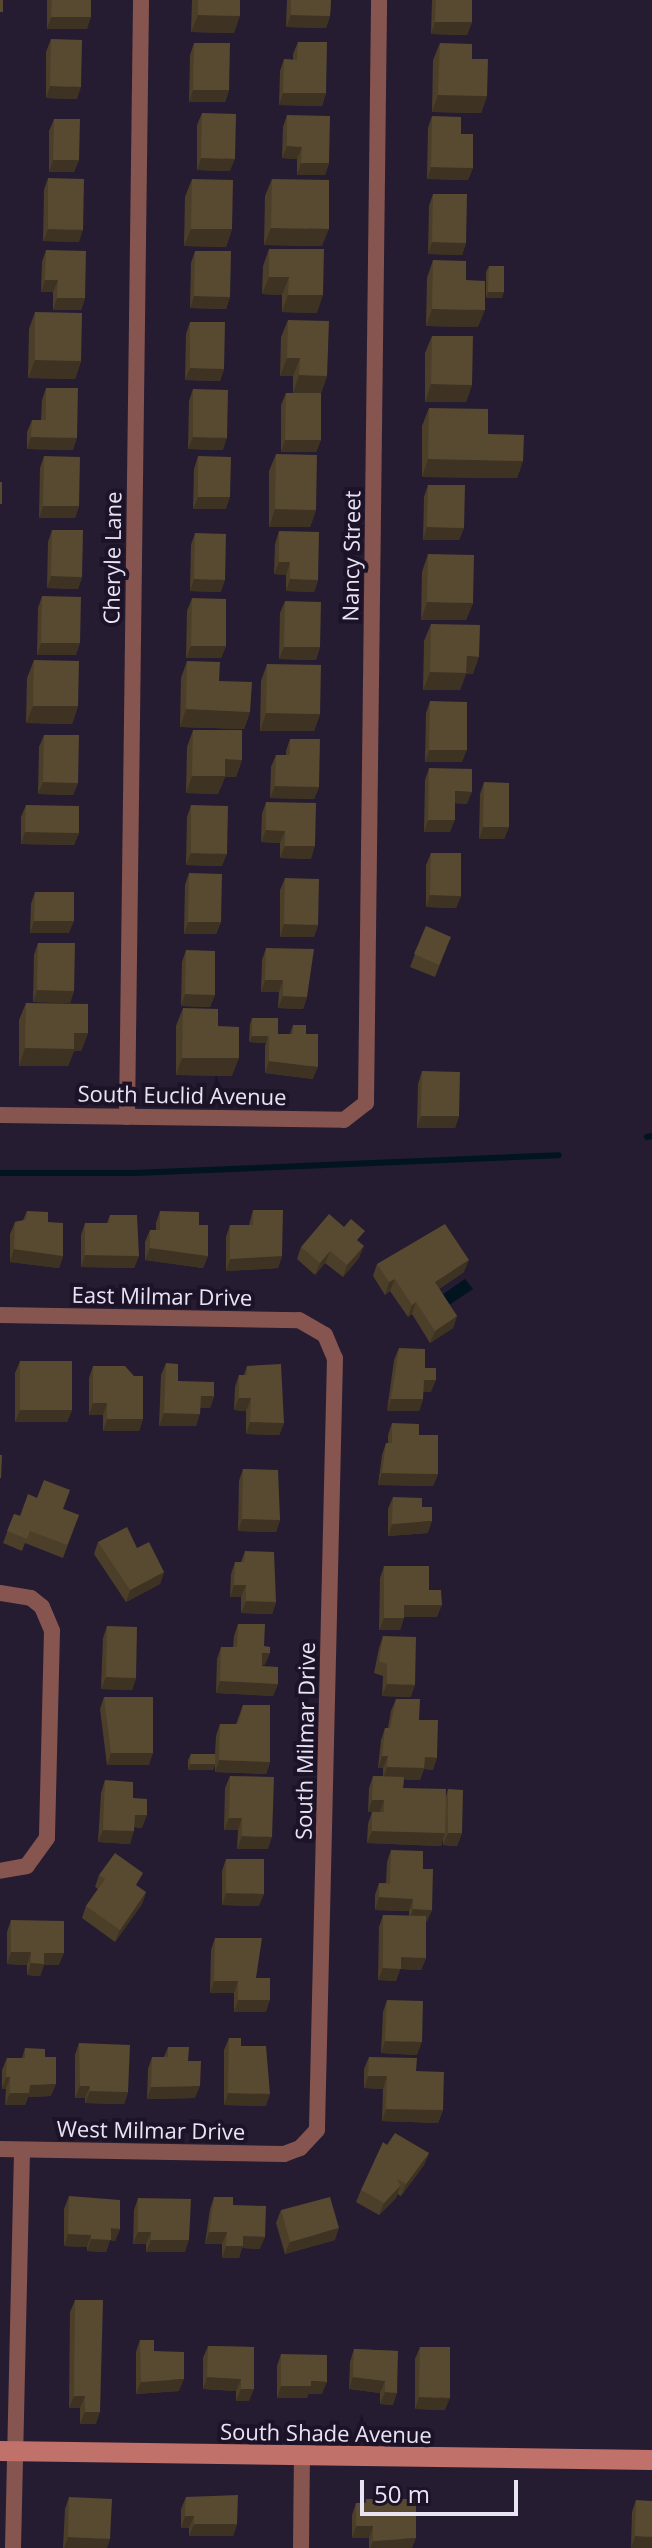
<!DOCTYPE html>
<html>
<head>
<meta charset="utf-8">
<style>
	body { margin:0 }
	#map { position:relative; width:652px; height:2548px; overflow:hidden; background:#251c32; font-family:"Open Sans",sans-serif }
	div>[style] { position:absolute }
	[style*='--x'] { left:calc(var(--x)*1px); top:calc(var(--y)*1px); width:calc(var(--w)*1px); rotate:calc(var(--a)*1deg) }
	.water>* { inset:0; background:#01141f }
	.stream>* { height:6px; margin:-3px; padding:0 3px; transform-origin:3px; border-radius:3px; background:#01141f }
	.street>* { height:16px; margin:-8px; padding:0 8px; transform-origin:8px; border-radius:8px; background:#86554f }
	.secondary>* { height:20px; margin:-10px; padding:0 10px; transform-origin:10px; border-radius:10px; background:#c07169 }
	.wall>* { inset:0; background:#4c3f2a }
	.shaded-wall>* { inset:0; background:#3e3322 }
	.building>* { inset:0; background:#584931 }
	span { translate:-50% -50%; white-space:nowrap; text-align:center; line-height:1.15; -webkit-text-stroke:8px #1c1328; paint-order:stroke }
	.street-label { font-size:22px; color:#e9e4f3 }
	.scale { position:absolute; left:360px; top:2480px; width:158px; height:36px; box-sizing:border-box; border:4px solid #e9e4f3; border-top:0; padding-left:10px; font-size:24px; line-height:28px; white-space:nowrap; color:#e9e4f3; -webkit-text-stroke:6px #1c1328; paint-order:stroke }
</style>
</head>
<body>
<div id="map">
	<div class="water">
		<i style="clip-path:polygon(465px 1279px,473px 1289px,449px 1305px,442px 1295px)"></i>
	</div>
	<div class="stream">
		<i style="--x:647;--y:1137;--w:5;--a:-11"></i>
		<i style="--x:0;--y:1173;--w:134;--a:0"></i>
		<i style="--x:134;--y:1173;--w:425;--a:-2.4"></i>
	</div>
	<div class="street">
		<i style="--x:0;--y:1115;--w:344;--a:0.8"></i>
		<i style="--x:344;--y:1120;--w:28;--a:-38"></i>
		<i style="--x:366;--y:1103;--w:1103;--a:-89.32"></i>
		<i style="--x:127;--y:1117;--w:1117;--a:-89.28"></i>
		<i style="--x:0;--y:1315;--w:299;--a:1"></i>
		<i style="--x:299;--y:1320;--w:30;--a:30"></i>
		<i style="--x:325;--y:1335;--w:25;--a:67"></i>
		<i style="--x:335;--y:1358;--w:772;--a:91.34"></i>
		<i style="--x:317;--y:2130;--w:25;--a:133"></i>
		<i style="--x:300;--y:2148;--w:17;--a:159"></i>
		<i style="--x:284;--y:2154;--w:284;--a:-179"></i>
		<i style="--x:0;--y:1593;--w:31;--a:9"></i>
		<i style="--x:31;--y:1598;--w:14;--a:39"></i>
		<i style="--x:42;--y:1607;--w:26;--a:67"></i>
		<i style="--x:52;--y:1631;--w:207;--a:91.4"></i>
		<i style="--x:47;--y:1838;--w:34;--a:126"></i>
		<i style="--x:27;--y:1866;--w:27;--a:170"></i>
		<i style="--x:13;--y:2548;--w:398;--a:-88.7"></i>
		<i style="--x:301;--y:2548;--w:92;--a:-89.4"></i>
	</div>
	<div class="secondary">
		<i style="--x:0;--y:2451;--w:652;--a:0.79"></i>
	</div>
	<div class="wall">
		<i style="clip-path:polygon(47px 0,91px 0,87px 29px,47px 29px)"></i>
		<i style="clip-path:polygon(192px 0,240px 0,234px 33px,191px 32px)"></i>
		<i style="clip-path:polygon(287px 0,331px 0,330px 16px,326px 28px,286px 27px)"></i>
		<i style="clip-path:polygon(432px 0,472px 0,472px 22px,467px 35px,431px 34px)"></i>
		<i style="clip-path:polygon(51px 39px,77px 99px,46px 98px,46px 52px)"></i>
		<i style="clip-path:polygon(298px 42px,326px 93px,322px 106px,279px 105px,280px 71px,284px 59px,293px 60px,293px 54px)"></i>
		<i style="clip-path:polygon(194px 43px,229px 90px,225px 102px,189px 102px,190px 55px)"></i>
		<i style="clip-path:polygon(440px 43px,472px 59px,487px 96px,481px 113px,432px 112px,433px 60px)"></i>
		<i style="clip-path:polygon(202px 113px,230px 171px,197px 170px,197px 125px)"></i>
		<i style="clip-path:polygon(287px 115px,329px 163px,325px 175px,297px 175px,297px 159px,282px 158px,283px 127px)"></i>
		<i style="clip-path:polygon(432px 116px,461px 134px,473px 168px,468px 180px,427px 179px,428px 128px)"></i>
		<i style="clip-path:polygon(54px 119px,79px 160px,74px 172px,49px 172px,49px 131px)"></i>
		<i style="clip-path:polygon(48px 178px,79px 242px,43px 241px,44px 190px)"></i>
		<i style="clip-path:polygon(192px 179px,232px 229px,226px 247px,184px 246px,185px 197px)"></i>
		<i style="clip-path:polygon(272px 179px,322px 246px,264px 245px,265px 196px)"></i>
		<i style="clip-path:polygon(433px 194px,466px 243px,462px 255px,428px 254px,429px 206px)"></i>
		<i style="clip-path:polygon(269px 249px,317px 313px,282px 312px,282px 295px,262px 294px,263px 266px)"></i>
		<i style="clip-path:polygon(46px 250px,85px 298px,81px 310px,53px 310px,53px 292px,41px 292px,42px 262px)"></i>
		<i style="clip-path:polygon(195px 251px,230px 297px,226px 309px,190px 308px,191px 263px)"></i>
		<i style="clip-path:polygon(433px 260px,466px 280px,478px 327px,426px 326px,427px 278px)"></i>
		<i style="clip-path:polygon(489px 266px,502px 298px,486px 298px,486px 272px)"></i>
		<i style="clip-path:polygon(35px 312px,81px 361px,75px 379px,28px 378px,29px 329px)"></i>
		<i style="clip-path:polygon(288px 320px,327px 376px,321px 393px,321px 440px,316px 452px,281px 452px,281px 405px,286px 393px,293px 393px,293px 376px,280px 376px,281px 337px)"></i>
		<i style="clip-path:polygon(190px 322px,224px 369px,220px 381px,185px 380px,186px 334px)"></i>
		<i style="clip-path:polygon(432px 336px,472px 385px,466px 402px,425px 402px,425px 353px)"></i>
		<i style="clip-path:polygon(46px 388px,73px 450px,27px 449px,27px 432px,32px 420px,41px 420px,42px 400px)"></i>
		<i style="clip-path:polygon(193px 389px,223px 450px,188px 449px,189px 401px)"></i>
		<i style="clip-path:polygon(429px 408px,488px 434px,523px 461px,517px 478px,422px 477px,422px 426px)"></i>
		<i style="clip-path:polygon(276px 454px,316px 510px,310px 527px,269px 527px,269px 471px)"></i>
		<i style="clip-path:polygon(44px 456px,79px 506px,75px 518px,39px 518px,40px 468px)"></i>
		<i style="clip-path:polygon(198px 456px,226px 509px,193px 509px,194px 469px)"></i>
		<i style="clip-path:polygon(428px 485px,464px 528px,459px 540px,423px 540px,424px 497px)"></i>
		<i style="clip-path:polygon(52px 530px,82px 577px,78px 589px,47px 588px,48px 542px)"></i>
		<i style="clip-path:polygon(279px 531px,318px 580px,314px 592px,286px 591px,286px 575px,274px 574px,275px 544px)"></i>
		<i style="clip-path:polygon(195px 533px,221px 592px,190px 591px,191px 545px)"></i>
		<i style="clip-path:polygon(428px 554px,473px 603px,466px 620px,421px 620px,422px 572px)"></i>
		<i style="clip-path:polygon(42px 596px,76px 655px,37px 655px,38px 608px)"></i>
		<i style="clip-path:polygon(192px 598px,226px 646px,221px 658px,186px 658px,187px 611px)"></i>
		<i style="clip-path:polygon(285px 601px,320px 647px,316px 660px,279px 659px,280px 613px)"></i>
		<i style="clip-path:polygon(431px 624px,473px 674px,466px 674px,460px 690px,423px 690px,424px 641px)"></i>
		<i style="clip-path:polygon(34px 660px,78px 706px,72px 724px,26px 723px,27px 678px)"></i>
		<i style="clip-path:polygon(187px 661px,219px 681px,250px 712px,244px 729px,180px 727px,181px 678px)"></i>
		<i style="clip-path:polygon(267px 664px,320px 714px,314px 731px,260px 731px,261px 681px)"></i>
		<i style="clip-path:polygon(430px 701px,462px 762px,425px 762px,426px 713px)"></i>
		<i style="clip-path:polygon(193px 730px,242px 760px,236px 777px,225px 777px,218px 794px,186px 793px,187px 747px)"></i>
		<i style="clip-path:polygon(44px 735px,78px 783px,73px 795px,38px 794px,39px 747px)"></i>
		<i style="clip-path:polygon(290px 739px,319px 787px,314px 799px,270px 798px,271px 767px,276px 755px,286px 755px,286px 751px)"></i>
		<i style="clip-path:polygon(429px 768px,467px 804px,455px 803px,450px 832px,424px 832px,425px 780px)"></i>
		<i style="clip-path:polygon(484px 782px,509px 827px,504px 839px,479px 839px,480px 794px)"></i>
		<i style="clip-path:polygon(266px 802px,311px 859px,280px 858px,280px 843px,261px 842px,262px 814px)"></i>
		<i style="clip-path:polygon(26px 805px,79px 833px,74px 845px,21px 844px,21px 817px)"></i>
		<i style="clip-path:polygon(191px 805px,222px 866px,186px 865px,187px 817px)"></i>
		<i style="clip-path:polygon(431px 853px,461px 896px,456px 908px,426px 907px,426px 865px)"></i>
		<i style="clip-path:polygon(189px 873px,221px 922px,216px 934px,184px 934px,185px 885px)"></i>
		<i style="clip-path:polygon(285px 878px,318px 925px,314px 937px,280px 937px,280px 890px)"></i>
		<i style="clip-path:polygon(35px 892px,69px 933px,30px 933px,31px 904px)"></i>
		<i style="clip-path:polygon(426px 926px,446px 949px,435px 977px,410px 967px)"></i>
		<i style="clip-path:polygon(38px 943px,74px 991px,70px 1003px,33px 1002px,34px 955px)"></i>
		<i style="clip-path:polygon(266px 948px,307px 997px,303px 1009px,278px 1008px,279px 992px,261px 992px,262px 960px)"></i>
		<i style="clip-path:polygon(186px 950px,215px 995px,210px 1007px,181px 1006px,182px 962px)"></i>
		<i style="clip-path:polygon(26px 1003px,88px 1033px,81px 1051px,74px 1051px,68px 1066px,19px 1066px,19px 1020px)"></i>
		<i style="clip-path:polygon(183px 1008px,218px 1026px,232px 1076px,176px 1075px,176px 1026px)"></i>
		<i style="clip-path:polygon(252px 1018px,278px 1034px,290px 1034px,293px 1025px,306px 1034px,313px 1079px,265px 1073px,265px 1046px,266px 1043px,249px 1042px,250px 1024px)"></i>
		<i style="clip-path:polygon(422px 1071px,459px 1116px,455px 1128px,417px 1128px,418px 1084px)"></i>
		<i style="clip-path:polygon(253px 1210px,282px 1256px,278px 1268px,226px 1271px,226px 1237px,230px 1225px,249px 1225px)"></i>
		<i style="clip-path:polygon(27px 1211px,48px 1222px,63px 1256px,59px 1268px,10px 1262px,10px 1234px,15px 1222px,23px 1220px)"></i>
		<i style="clip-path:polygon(160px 1211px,199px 1225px,208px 1256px,203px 1268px,145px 1260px,145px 1242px,150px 1230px,156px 1230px,156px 1223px)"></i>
		<i style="clip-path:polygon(110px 1215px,139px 1256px,134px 1268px,81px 1267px,81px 1235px,85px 1223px,107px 1223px)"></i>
		<i style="clip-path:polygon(360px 1243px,359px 1258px,343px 1277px,325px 1263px,315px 1275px,297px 1259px,301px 1247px)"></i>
		<i style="clip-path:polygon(377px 1264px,464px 1272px,439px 1289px,457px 1316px,453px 1328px,430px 1343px,412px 1314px,408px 1317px,390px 1291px,385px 1295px,373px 1276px)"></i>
		<i style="clip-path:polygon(399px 1348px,425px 1368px,431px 1392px,423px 1392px,423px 1399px,419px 1411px,387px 1411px,394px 1360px)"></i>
		<i style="clip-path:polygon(20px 1361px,72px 1410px,67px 1422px,15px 1422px,15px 1373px)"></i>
		<i style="clip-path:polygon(166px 1363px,178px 1381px,214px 1396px,210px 1408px,200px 1408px,196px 1426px,159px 1426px,161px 1375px)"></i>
		<i style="clip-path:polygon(93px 1366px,143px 1419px,139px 1431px,103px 1431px,103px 1415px,89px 1415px,89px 1378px)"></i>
		<i style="clip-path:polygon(247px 1366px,284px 1423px,279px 1435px,246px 1434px,246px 1411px,234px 1410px,235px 1387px,239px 1375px,244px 1375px)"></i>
		<i style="clip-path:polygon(392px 1423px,419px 1435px,438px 1474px,433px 1486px,378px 1485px,382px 1455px,386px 1443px,388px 1443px,388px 1435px)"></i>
		<i style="clip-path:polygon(243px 1469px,280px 1520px,276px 1532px,238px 1531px,239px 1481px)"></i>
		<i style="clip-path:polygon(393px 1497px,428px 1533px,388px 1536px,388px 1509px)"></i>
		<i style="clip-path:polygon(63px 1509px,79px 1515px,63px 1558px,25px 1543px,22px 1551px,3px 1543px,14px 1514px,20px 1516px)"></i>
		<i style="clip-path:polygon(98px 1542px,137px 1548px,164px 1572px,160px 1584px,126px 1602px,94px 1554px)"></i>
		<i style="clip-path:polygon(245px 1551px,276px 1602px,272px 1614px,241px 1613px,241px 1597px,230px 1597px,231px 1574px,235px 1562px,241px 1562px)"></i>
		<i style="clip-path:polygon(384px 1566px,429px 1590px,437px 1617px,404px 1617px,400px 1630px,379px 1630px,380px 1578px)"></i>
		<i style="clip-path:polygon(238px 1624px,264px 1646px,265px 1665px,262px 1665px,278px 1684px,273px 1696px,216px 1693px,217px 1659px,221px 1647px,233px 1647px,234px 1636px)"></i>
		<i style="clip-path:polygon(107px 1626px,136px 1678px,132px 1690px,101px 1689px,103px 1638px)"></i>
		<i style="clip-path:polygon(383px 1636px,411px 1697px,382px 1696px,383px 1676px,374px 1673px,379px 1648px)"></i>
		<i style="clip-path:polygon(104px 1697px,149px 1765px,107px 1765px,100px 1709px)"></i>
		<i style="clip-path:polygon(396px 1699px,419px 1720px,433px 1770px,424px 1769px,420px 1780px,404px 1779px,403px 1788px,446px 1796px,448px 1789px,462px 1833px,457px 1846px,443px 1845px,443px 1837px,441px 1846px,367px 1843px,368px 1824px,372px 1812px,368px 1812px,369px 1788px,373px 1776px,383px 1776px,383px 1768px,378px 1768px,381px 1740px,385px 1728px,388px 1728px,391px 1711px)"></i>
		<i style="clip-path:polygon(243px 1705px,270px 1762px,266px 1774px,215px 1772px,215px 1765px,213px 1770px,188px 1770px,188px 1760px,191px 1754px,215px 1754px,216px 1736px,220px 1724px,236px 1724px)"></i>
		<i style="clip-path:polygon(230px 1776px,268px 1849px,237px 1849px,238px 1830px,224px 1830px,225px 1788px)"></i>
		<i style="clip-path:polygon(105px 1780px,133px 1798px,142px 1828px,134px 1827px,130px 1844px,98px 1842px,101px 1793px)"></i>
		<i style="clip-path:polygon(391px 1850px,423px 1869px,432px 1910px,426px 1922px,426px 1958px,421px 1970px,400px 1969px,396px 1981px,378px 1980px,379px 1927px,383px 1915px,409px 1916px,409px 1911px,375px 1910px,375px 1895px,379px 1883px,386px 1883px,387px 1862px)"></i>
		<i style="clip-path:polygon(226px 1859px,259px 1906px,222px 1905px,222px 1871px)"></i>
		<i style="clip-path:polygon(99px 1875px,138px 1887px,146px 1892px,142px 1904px,115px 1942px,82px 1918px,86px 1906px,98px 1889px,95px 1887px)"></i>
		<i style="clip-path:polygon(11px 1920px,59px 1965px,44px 1965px,40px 1976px,27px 1975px,27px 1965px,7px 1964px,7px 1932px)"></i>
		<i style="clip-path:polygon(215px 1938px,256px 1978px,266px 2012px,234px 2012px,234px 1993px,210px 1993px,211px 1950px)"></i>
		<i style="clip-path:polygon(387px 2000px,417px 2055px,381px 2053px,383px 2012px)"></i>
		<i style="clip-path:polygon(229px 2038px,266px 2106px,224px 2105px,224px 2050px)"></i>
		<i style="clip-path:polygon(79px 2043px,128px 2092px,124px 2104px,85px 2103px,85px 2098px,75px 2098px,75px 2055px)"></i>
		<i style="clip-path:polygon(168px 2047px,188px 2061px,195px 2098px,147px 2099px,148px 2069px,152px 2057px,164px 2057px)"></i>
		<i style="clip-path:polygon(25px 2048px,45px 2057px,51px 2096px,28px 2097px,25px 2105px,5px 2105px,6px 2089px,2px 2089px,2px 2070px,7px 2058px,22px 2058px)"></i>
		<i style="clip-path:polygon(369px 2057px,416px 2071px,443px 2110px,438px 2123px,382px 2121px,383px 2089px,364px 2088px,364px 2069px)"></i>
		<i style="clip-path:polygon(387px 2145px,429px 2153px,424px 2165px,401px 2196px,397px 2194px,396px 2198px,379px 2215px,356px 2202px,361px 2190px)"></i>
		<i style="clip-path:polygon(69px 2196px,120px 2229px,115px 2241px,110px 2240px,106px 2252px,87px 2251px,87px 2247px,64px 2246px,64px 2209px)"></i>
		<i style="clip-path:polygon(214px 2197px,233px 2205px,260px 2249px,242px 2248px,239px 2258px,222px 2258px,222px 2244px,205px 2244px,210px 2209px)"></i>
		<i style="clip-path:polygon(138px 2198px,185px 2252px,146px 2252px,146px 2244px,133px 2244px,134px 2210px)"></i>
		<i style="clip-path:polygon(281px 2210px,335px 2240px,285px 2254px,276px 2223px)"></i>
		<i style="clip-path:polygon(75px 2300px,96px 2424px,80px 2424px,80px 2408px,69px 2408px,70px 2312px)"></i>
		<i style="clip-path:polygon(140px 2340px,154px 2351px,179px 2391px,136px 2394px,136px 2352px)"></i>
		<i style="clip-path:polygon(208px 2346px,254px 2347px,249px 2401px,236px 2401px,236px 2391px,203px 2389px,203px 2358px)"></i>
		<i style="clip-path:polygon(420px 2347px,445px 2410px,415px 2409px,415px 2359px)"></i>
		<i style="clip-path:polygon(354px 2349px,398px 2351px,393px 2405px,380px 2404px,380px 2393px,349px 2389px,350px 2362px)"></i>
		<i style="clip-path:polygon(281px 2354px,322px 2394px,308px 2394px,307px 2398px,277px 2398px,277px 2366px)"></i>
		<i style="clip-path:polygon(69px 2497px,107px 2548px,63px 2548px,65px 2509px)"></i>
		<i style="clip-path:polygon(186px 2497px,237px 2524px,233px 2536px,189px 2536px,189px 2528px,181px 2528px,181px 2509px)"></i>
		<i style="clip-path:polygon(366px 2499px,412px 2548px,369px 2548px,369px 2538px,352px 2538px,352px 2515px,356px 2503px,365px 2503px)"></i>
		<i style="clip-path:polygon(636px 2500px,652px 2548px,631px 2548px,632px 2512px)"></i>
	</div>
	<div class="shaded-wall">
		<i style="clip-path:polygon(198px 15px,240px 16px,234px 33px,191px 32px)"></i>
		<i style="clip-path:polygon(291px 15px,330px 16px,326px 28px,286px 27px)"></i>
		<i style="clip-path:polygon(51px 17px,91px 17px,87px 29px,47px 29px)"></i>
		<i style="clip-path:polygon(435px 22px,472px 22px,467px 35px,431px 34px)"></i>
		<i style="clip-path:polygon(50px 86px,81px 87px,77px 99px,46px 98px)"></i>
		<i style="clip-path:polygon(193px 90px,229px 90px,225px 102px,189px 102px)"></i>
		<i style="clip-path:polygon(283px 93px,326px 93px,322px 106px,279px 105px)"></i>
		<i style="clip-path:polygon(438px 95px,487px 96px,481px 113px,432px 112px)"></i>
		<i style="clip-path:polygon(287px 146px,302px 147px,297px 159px,282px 158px)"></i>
		<i style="clip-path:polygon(201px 158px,235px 159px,230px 171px,197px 170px)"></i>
		<i style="clip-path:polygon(53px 160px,79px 160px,74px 172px,49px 172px)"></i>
		<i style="clip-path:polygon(301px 163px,329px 163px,325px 175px,297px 175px)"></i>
		<i style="clip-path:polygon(431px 167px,473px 168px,468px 180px,427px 179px)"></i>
		<i style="clip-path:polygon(271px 228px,329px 229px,322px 246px,264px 245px)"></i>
		<i style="clip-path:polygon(48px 229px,83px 230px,79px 242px,43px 241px)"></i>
		<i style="clip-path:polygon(191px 229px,232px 229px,226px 247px,184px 246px)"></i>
		<i style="clip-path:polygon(432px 242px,466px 243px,462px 255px,428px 254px)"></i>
		<i style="clip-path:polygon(269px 277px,289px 277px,282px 295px,262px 294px)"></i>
		<i style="clip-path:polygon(45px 280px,58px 280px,53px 292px,41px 292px)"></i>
		<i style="clip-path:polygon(488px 292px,504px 292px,502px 298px,486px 298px)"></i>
		<i style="clip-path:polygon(288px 295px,323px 295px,317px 313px,282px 312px)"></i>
		<i style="clip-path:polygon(194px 296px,230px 297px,226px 309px,190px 308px)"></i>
		<i style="clip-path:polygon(57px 298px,85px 298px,81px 310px,53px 310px)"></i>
		<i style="clip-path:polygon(432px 309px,485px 310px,478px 327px,426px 326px)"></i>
		<i style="clip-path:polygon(287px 358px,300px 358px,293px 376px,280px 376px)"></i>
		<i style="clip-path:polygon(35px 360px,81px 361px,75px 379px,28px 378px)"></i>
		<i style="clip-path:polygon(190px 368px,224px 369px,220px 381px,185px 380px)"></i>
		<i style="clip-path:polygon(299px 375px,327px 376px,321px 393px,293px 393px)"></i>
		<i style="clip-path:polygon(431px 384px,472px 385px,466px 402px,425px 402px)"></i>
		<i style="clip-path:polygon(31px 437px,77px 438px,73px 450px,27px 449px)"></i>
		<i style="clip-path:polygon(193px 437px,227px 438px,223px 450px,188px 449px)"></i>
		<i style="clip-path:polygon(285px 440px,321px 440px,316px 452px,281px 452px)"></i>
		<i style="clip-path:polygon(428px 459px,523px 461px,517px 478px,422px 477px)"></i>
		<i style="clip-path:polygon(198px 497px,230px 497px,226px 509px,193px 509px)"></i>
		<i style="clip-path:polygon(43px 506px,79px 506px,75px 518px,39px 518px)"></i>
		<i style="clip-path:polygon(275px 509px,316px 510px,310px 527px,269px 527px)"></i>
		<i style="clip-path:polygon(427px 527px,464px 528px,459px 540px,423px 540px)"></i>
		<i style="clip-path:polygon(279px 562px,290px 562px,286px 575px,274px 574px)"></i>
		<i style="clip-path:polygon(51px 576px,82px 577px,78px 589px,47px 588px)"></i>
		<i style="clip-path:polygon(194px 579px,225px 580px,221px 592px,190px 591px)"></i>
		<i style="clip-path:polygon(290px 579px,318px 580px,314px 592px,286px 591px)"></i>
		<i style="clip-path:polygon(427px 602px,473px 603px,466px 620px,421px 620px)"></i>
		<i style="clip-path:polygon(41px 643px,80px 643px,76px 655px,37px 655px)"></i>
		<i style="clip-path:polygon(191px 646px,226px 646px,221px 658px,186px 658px)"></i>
		<i style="clip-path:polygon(284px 647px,320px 647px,316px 660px,279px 659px)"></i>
		<i style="clip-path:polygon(467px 656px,479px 657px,473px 674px,466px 674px,460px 690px,423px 690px,430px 672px)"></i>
		<i style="clip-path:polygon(33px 706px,78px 706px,72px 724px,26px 723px)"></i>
		<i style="clip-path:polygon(186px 709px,250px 712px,244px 729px,180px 727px)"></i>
		<i style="clip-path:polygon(266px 713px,320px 714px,314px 731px,260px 731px)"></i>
		<i style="clip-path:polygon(429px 750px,467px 750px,462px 762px,425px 762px)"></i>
		<i style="clip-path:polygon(225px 759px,242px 760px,236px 777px,225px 777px,218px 794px,186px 793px,192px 776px)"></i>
		<i style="clip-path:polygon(43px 782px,78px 783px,73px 795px,38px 794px)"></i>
		<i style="clip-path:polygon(275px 786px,319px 787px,314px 799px,270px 798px)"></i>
		<i style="clip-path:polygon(455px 791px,472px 792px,467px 804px,451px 803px)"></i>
		<i style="clip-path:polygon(428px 820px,455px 820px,450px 832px,424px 832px)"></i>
		<i style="clip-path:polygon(483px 827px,509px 827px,504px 839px,479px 839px)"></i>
		<i style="clip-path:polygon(266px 830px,285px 831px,280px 843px,261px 842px)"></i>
		<i style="clip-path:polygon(25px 832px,79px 833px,74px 845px,21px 844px)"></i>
		<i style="clip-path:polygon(285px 846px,315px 846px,311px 859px,280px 858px)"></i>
		<i style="clip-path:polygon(191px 853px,227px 854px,222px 866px,186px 865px)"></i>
		<i style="clip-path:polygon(430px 895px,461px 896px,456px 908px,426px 907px)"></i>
		<i style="clip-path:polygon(34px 921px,74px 921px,69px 933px,30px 933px)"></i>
		<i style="clip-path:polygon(188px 922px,221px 922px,216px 934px,184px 934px)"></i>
		<i style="clip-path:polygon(284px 924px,318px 925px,314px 937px,280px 937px)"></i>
		<i style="clip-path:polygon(265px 980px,283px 980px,279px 992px,261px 992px)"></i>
		<i style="clip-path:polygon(37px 990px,74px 991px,70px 1003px,33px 1002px)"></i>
		<i style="clip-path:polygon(185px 994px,215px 995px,210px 1007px,181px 1006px)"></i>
		<i style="clip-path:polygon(283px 996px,307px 997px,303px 1009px,278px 1008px)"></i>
		<i style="clip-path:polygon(74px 1033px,88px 1033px,81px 1051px,74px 1051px,68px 1066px,19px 1066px,25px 1048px)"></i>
		<i style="clip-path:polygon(252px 1036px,268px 1036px,266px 1043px,249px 1042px)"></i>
		<i style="clip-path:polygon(182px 1058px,239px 1058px,232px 1076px,176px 1075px)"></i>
		<i style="clip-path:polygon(269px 1061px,318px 1067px,313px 1079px,265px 1073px)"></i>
		<i style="clip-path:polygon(421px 1116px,459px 1116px,455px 1128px,417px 1128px)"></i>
		<i style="clip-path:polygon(364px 1246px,359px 1258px,343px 1277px,347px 1265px)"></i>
		<i style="clip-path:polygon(150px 1248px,208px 1256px,203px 1268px,145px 1260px)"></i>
		<i style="clip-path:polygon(14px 1249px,63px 1256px,59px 1268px,10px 1262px)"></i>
		<i style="clip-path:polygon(330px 1251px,325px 1263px,315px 1275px,320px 1263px)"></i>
		<i style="clip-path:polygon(85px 1255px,139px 1256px,134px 1268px,81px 1267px)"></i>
		<i style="clip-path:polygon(282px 1256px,278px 1268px,226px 1271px,230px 1259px)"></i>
		<i style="clip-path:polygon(469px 1260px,464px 1272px,431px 1294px,435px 1282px)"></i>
		<i style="clip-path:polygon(395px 1279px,390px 1291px,385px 1295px,389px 1282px)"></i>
		<i style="clip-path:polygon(416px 1302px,412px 1314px,408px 1317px,412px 1305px)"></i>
		<i style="clip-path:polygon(457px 1316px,453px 1328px,430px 1343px,435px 1331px)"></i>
		<i style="clip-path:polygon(424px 1380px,436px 1380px,431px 1392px,419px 1392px)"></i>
		<i style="clip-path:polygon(201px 1396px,214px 1396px,210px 1408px,196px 1408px)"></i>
		<i style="clip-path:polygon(239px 1398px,251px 1398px,246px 1411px,234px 1410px)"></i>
		<i style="clip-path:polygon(391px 1399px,423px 1399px,419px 1411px,387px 1411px)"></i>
		<i style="clip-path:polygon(93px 1403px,107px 1403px,103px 1415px,89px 1415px)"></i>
		<i style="clip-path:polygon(20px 1410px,72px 1410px,67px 1422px,15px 1422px)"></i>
		<i style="clip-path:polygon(164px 1413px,200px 1414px,196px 1426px,159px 1426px)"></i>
		<i style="clip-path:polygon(107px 1419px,143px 1419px,139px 1431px,103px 1431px)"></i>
		<i style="clip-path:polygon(250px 1422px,284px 1423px,279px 1435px,246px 1434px)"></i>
		<i style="clip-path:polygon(382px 1473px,438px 1474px,433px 1486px,378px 1485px)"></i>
		<i style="clip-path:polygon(242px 1519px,280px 1520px,276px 1532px,238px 1531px)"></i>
		<i style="clip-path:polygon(432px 1521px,428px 1533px,388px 1536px,392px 1524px)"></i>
		<i style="clip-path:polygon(164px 1572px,160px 1584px,126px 1602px,130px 1590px)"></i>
		<i style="clip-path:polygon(234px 1585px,246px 1585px,241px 1597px,230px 1597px)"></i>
		<i style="clip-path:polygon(246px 1601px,276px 1602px,272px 1614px,241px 1613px)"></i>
		<i style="clip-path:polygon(404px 1605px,442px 1605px,437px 1617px,400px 1617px)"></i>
		<i style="clip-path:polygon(384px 1618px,404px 1618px,400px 1630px,379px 1630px)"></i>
		<i style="clip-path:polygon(262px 1653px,270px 1653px,265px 1665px,258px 1665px)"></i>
		<i style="clip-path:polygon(106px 1677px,136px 1678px,132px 1690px,101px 1689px)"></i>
		<i style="clip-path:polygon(220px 1681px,278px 1684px,273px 1696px,216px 1693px)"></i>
		<i style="clip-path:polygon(387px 1684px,415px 1685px,411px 1697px,382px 1696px)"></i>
		<i style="clip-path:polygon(111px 1753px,153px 1753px,149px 1765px,107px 1765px)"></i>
		<i style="clip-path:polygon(382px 1756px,388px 1756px,383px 1768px,378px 1768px)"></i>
		<i style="clip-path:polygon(425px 1757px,437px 1758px,433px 1770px,424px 1769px,420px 1780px,383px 1779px,387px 1767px)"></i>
		<i style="clip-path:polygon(219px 1760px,270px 1762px,266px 1774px,215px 1772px)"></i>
		<i style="clip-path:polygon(190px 1764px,215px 1764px,213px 1770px,188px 1770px)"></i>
		<i style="clip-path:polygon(372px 1800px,384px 1800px,380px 1812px,368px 1812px)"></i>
		<i style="clip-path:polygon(135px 1815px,147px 1815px,142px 1828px,131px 1827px)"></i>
		<i style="clip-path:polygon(229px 1818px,242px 1818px,238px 1830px,224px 1830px)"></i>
		<i style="clip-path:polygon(103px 1830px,134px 1831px,130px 1844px,98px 1842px)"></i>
		<i style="clip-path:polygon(372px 1831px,445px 1833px,441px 1846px,367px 1843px)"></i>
		<i style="clip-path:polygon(448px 1833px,462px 1833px,457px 1846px,443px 1845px)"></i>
		<i style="clip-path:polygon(242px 1836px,272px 1837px,268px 1849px,237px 1849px)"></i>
		<i style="clip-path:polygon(146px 1892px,142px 1904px,115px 1942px,120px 1930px)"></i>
		<i style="clip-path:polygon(226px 1893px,264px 1894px,259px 1906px,222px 1905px)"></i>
		<i style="clip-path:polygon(379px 1897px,413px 1899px,409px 1911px,375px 1910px)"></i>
		<i style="clip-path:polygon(413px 1909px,432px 1910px,427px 1922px,409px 1921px)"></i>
		<i style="clip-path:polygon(11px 1952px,31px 1952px,27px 1965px,7px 1964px)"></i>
		<i style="clip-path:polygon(44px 1953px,64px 1953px,59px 1965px,44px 1965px,40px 1976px,27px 1975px,31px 1963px)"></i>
		<i style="clip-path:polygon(401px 1957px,426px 1958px,421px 1970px,400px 1969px,396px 1981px,378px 1980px,383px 1968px)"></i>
		<i style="clip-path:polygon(214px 1981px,238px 1981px,234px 1993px,210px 1993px)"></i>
		<i style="clip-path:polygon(238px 2000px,270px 2000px,266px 2012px,234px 2012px)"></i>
		<i style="clip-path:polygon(385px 2041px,422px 2042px,417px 2055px,381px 2053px)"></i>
		<i style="clip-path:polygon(368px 2076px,387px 2076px,383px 2089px,364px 2088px)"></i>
		<i style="clip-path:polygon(6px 2077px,10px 2077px,6px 2089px,2px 2089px)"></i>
		<i style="clip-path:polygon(56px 2084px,51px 2096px,28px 2097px,25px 2105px,5px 2105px,10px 2093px,30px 2085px)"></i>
		<i style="clip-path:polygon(80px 2086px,90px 2086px,85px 2098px,75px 2098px)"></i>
		<i style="clip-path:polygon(200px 2086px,195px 2098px,147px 2099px,151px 2087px)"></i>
		<i style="clip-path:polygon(90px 2091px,128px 2092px,124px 2104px,85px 2103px)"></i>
		<i style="clip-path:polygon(228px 2093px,270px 2094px,266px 2106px,224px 2105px)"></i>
		<i style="clip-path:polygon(386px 2109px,443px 2110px,438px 2123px,382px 2121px)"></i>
		<i style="clip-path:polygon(429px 2153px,424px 2165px,401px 2196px,406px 2184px)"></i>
		<i style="clip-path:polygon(400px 2186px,396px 2198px,379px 2215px,384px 2203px)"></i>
		<i style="clip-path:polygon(111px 2228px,120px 2229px,115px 2241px,110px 2240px,106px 2252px,87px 2251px,91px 2239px)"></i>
		<i style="clip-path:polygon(339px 2228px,335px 2240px,285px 2254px,290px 2242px)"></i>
		<i style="clip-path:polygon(138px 2232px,151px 2232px,146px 2244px,133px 2244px)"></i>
		<i style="clip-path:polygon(209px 2232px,227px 2232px,222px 2244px,205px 2244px)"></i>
		<i style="clip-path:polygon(68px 2234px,91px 2235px,87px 2247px,64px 2246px)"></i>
		<i style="clip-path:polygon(243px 2236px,265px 2237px,260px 2249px,242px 2248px,239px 2258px,222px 2258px,226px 2246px)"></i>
		<i style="clip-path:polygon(151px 2240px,189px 2240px,185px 2252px,146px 2252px)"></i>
		<i style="clip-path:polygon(207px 2377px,241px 2379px,236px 2391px,203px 2389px)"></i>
		<i style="clip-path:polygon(353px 2377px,385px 2381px,380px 2393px,349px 2389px)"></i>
		<i style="clip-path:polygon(184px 2379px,179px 2391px,136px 2394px,141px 2382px)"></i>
		<i style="clip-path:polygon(311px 2381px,327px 2382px,322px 2394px,308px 2394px,307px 2398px,277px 2398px,281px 2386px)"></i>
		<i style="clip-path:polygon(241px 2389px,254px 2389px,249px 2401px,236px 2401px)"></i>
		<i style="clip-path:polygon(385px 2392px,397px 2393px,393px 2405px,380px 2404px)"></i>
		<i style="clip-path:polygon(74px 2396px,85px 2396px,80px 2408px,69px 2408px)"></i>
		<i style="clip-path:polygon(419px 2397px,450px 2398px,445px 2410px,415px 2409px)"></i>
		<i style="clip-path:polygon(85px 2412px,100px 2412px,96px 2424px,80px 2424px)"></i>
		<i style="clip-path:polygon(185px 2516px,194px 2516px,189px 2528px,181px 2528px)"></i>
		<i style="clip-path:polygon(194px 2524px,237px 2524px,233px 2536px,189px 2536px)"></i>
		<i style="clip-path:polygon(356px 2526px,373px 2526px,369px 2538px,352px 2538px)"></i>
		<i style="clip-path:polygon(635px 2536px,652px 2537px,652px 2548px,631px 2548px)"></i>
		<i style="clip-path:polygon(68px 2537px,110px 2539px,107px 2548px,64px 2548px)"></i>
		<i style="clip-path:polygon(416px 2538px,412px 2548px,370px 2548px,373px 2541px)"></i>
	</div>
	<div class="building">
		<i style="clip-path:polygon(0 0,3px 0,3px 12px,0 12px)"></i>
		<i style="clip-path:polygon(52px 0,91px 0,91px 17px,51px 17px)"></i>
		<i style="clip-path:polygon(198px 0,240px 0,240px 16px,198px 15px)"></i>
		<i style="clip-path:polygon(291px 0,331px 0,330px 16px,291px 15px)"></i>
		<i style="clip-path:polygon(436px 0,472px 0,472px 22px,435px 22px)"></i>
		<i style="clip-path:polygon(51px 39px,82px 40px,81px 87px,50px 86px)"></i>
		<i style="clip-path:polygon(298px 42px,327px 42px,326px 93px,283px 93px,284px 59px,297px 60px)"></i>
		<i style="clip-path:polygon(194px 43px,230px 43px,229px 90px,193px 90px)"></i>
		<i style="clip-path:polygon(440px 43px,472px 44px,472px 59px,488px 59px,487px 96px,438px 95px)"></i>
		<i style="clip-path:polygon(202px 113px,236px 114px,235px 159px,201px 158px)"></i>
		<i style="clip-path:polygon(287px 115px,330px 116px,329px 163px,301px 163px,302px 147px,287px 146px)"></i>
		<i style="clip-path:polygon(432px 116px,461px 117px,461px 134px,473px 134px,473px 168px,431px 167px)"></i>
		<i style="clip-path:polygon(54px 119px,80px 119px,79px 160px,53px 160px)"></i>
		<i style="clip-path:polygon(48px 178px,84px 179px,83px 230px,48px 229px)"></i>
		<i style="clip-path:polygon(192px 179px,233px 180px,232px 229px,191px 229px)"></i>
		<i style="clip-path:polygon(272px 179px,329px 180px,329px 229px,271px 228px)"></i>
		<i style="clip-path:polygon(433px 194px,467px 194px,466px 243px,432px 242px)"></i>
		<i style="clip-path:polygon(269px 249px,324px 249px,323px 295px,288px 295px,289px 277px,269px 277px)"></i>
		<i style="clip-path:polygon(46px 250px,86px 251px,85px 298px,57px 298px,58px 280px,45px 280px)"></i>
		<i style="clip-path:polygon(195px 251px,231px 251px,230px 297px,194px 296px)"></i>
		<i style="clip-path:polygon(433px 260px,466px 261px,466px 280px,485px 281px,485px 310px,432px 309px)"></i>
		<i style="clip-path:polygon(489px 266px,504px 266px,504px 292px,488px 292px)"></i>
		<i style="clip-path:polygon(35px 312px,82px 313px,81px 361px,35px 360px)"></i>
		<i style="clip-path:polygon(288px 320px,329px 321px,327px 376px,299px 375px,300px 358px,287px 358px)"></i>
		<i style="clip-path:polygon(190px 322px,225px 322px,224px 369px,190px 368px)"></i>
		<i style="clip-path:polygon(432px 336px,473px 336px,472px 385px,431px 384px)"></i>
		<i style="clip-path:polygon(46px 388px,78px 388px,77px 438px,31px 437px,32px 420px,46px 420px)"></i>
		<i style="clip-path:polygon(193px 389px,228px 390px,227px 438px,193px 437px)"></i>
		<i style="clip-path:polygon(286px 393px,321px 393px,321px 440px,285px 440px)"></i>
		<i style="clip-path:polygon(429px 408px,488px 409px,488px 434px,524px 435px,523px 461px,428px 459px)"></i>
		<i style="clip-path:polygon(276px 454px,317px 455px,316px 510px,275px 509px)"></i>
		<i style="clip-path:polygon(44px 456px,80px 457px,79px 506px,43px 506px)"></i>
		<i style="clip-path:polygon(198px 456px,231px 457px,230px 497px,198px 497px)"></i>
		<i style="clip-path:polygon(0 482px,2px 482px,2px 504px,0 504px)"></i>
		<i style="clip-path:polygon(428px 485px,465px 485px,464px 528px,427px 527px)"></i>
		<i style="clip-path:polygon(52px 530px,83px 530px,82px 577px,51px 576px)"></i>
		<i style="clip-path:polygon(279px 531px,319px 532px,318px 580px,290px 579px,290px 562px,279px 562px)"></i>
		<i style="clip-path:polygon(195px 533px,226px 534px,225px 580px,194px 579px)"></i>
		<i style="clip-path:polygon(428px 554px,474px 555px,473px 603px,427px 602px)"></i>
		<i style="clip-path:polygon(42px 596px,81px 597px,80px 643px,41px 643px)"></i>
		<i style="clip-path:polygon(192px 598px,226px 599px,226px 646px,191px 646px)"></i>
		<i style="clip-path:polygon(285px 601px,321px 602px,320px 647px,284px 647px)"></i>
		<i style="clip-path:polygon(431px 624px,480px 625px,479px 657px,467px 656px,466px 673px,430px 672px)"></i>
		<i style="clip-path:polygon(34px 660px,79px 661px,78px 706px,33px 706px)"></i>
		<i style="clip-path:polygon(187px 661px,220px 662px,219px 681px,252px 682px,250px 712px,186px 709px)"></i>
		<i style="clip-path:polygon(267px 664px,321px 665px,320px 714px,266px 713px)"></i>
		<i style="clip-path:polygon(430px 701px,467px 702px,467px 750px,429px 750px)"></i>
		<i style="clip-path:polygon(193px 730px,242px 730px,242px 760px,225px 759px,225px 776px,192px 776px)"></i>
		<i style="clip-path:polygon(44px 735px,79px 735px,78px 783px,43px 782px)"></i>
		<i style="clip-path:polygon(290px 739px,320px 739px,319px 787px,275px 786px,276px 755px,290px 755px)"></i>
		<i style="clip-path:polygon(429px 768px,472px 769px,472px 792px,455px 791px,455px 820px,428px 820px)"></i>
		<i style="clip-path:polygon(484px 782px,509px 783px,509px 827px,483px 827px)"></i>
		<i style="clip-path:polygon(266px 802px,316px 803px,315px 846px,285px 846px,285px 831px,266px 830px)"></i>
		<i style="clip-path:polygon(26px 805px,79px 806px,79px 833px,25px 832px)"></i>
		<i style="clip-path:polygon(191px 805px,228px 806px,227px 854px,191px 853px)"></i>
		<i style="clip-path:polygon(431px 853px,461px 853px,461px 896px,430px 895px)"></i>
		<i style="clip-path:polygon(189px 873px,222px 874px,221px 922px,188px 922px)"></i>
		<i style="clip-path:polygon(285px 878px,319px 879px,318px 925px,284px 924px)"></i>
		<i style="clip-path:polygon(35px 892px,74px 892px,74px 921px,34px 921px)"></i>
		<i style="clip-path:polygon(426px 926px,451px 937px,439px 965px,414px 954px)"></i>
		<i style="clip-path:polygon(38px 943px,75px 943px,74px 991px,37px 990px)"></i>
		<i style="clip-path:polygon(266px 948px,314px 949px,307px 997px,283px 996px,283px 980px,265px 980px)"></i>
		<i style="clip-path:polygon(186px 950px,215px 951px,215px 995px,185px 994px)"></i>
		<i style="clip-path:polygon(26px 1003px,88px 1004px,88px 1033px,74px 1033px,74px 1049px,25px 1048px)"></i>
		<i style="clip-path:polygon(183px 1008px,218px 1009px,218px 1026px,239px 1027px,239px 1058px,182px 1058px)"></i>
		<i style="clip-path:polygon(252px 1018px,278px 1018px,278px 1034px,269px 1034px,269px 1036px,252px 1036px)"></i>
		<i style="clip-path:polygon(293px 1025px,306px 1025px,306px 1034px,318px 1034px,318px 1067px,269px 1061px,269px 1034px,293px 1034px)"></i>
		<i style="clip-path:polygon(422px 1071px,460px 1072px,459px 1116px,421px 1116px)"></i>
		<i style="clip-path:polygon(253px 1210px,283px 1210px,282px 1256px,230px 1259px,230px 1225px,253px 1225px)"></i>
		<i style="clip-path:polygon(27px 1211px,48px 1212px,48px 1222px,63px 1223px,63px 1256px,14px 1249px,15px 1222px,26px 1220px)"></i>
		<i style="clip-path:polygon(160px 1211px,199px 1212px,199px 1225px,208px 1225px,208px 1256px,150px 1248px,150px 1230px,160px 1230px)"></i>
		<i style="clip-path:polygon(329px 1214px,344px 1227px,351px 1219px,365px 1231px,357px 1240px,364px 1246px,347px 1265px,330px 1251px,320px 1263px,301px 1247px)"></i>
		<i style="clip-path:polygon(110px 1215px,137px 1215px,139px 1256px,85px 1255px,85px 1223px,109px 1223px)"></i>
		<i style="clip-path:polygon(445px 1224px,469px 1260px,435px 1282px,457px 1316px,435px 1331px,416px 1302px,412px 1305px,395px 1279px,389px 1282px,377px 1264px)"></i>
		<i style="clip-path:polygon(399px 1348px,425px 1349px,425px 1368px,436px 1368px,436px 1380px,424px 1380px,423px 1399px,391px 1399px)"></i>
		<i style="clip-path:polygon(20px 1361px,72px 1361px,72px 1410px,20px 1410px)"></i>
		<i style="clip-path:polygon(166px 1363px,178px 1364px,178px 1381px,214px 1382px,214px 1396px,201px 1396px,200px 1414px,164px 1413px)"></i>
		<i style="clip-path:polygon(281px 1364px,284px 1423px,250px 1422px,251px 1398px,239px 1398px,239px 1375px,247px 1375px,247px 1366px)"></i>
		<i style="clip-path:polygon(93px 1366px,125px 1366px,134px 1376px,143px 1376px,143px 1419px,107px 1419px,107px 1403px,93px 1403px)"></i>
		<i style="clip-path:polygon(392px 1423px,419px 1424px,419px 1435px,438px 1435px,438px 1474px,382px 1473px,386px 1443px,392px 1443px)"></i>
		<i style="clip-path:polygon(0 1455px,2px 1455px,1px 1478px,0 1478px)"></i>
		<i style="clip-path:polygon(243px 1469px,278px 1470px,280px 1520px,242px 1519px)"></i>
		<i style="clip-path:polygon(44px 1480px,70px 1490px,63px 1509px,79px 1515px,67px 1545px,30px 1531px,27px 1539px,7px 1531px,14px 1514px,20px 1516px,28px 1494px,37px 1498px)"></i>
		<i style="clip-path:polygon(393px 1497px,422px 1498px,422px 1507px,432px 1507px,432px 1521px,392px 1524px)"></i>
		<i style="clip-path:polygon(127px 1527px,137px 1548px,149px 1542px,164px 1572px,130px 1590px,98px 1542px)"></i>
		<i style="clip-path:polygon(245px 1551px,274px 1552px,276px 1602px,246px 1601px,246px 1585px,234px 1585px,235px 1562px,244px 1562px)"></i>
		<i style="clip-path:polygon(384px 1566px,429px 1566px,429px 1590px,441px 1590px,442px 1605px,404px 1605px,404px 1618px,384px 1618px)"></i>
		<i style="clip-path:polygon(238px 1624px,265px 1624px,264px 1646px,270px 1647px,270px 1653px,262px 1653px,262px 1666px,278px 1667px,278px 1684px,220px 1681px,221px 1647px,237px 1647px)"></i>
		<i style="clip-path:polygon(107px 1626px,137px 1627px,136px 1678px,106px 1677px)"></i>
		<i style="clip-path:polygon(383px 1636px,416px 1637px,415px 1685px,387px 1684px,387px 1664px,379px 1661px)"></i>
		<i style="clip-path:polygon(104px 1697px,153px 1697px,153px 1753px,111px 1753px)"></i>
		<i style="clip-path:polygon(396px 1699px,420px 1699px,419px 1720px,438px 1720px,437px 1758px,425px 1757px,424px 1768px,387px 1767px,388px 1756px,382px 1756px,385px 1728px,390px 1728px)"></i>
		<i style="clip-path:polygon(243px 1705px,270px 1705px,270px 1762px,219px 1760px,220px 1724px,238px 1724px)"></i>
		<i style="clip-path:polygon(191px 1754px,215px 1754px,215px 1764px,190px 1764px)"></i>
		<i style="clip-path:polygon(230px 1776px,274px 1777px,272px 1837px,242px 1836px,242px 1818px,229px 1818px)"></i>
		<i style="clip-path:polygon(373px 1776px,404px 1777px,403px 1788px,446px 1789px,445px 1833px,372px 1831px,372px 1812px,384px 1812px,384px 1800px,372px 1800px)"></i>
		<i style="clip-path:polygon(105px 1780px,133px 1782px,133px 1798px,147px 1799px,147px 1815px,135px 1815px,134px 1831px,103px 1830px)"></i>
		<i style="clip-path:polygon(448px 1789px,463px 1790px,462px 1833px,448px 1833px)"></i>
		<i style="clip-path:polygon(391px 1850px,423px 1851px,423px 1869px,433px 1869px,432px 1910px,413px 1909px,413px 1899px,379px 1897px,379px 1883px,390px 1884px)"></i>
		<i style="clip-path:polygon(115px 1853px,143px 1873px,136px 1885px,146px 1892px,120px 1930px,86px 1906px,105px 1879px,99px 1875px)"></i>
		<i style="clip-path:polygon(226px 1859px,264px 1859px,264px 1894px,226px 1893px)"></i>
		<i style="clip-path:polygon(383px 1915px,426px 1916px,426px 1958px,401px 1957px,401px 1969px,383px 1968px)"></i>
		<i style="clip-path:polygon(11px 1920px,64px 1921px,64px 1953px,44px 1953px,44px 1964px,31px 1963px,31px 1952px,11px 1952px)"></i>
		<i style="clip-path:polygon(215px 1938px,262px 1938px,256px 1978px,270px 1978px,270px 2000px,238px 2000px,238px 1981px,214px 1981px)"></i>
		<i style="clip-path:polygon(387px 2000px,423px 2001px,422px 2042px,385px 2041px)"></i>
		<i style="clip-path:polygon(229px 2038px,241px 2038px,241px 2046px,266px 2046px,270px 2094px,228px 2093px)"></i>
		<i style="clip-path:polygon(79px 2043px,130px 2045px,128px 2092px,90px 2091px,90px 2086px,80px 2086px)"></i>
		<i style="clip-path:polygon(168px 2047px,189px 2047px,188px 2061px,201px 2061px,200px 2086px,151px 2087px,152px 2057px,168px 2057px)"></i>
		<i style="clip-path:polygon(25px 2048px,45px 2049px,45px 2057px,56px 2057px,56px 2084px,30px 2085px,29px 2093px,10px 2093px,10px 2077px,6px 2077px,7px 2058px,25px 2058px)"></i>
		<i style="clip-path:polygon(369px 2057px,417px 2058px,416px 2071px,444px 2072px,443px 2110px,386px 2109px,387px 2076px,368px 2076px)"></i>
		<i style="clip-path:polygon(395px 2133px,429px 2153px,406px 2184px,397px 2179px,400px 2186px,384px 2203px,361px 2190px,383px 2142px,387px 2145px)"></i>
		<i style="clip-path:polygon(69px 2196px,120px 2200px,120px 2229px,111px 2228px,111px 2240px,91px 2239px,91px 2235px,68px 2234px)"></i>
		<i style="clip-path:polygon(214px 2197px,233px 2197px,233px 2205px,266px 2206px,265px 2237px,243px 2236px,243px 2246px,226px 2246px,227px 2232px,209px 2232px)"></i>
		<i style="clip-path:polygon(330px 2197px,339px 2228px,290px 2242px,281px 2210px)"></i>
		<i style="clip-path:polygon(138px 2198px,191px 2199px,189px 2240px,151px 2240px,151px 2232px,138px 2232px)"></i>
		<i style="clip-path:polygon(75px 2300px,103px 2300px,100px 2412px,85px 2412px,85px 2396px,74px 2396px)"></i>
		<i style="clip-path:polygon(140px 2340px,154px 2340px,154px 2351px,184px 2352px,184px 2379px,141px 2382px)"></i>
		<i style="clip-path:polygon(208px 2346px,254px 2347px,254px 2389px,241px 2389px,241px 2379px,207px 2377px)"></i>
		<i style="clip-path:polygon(420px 2347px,450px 2347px,450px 2398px,419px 2397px)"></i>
		<i style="clip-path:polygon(354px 2349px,398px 2351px,397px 2393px,385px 2392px,385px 2381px,353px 2377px)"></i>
		<i style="clip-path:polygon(281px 2354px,327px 2355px,327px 2382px,311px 2381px,311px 2386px,281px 2386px)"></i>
		<i style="clip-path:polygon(238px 2495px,237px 2524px,194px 2524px,194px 2516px,185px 2516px,186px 2497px)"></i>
		<i style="clip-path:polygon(69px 2497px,112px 2499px,110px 2539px,68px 2537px)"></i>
		<i style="clip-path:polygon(366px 2499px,416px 2499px,416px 2538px,373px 2541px,373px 2526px,356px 2526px,356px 2503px,367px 2503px)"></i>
		<i style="clip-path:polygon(636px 2500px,652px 2501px,652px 2537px,635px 2536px)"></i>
	</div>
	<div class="street-label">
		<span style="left:351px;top:556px;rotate:-89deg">Nancy Street</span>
		<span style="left:112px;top:558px;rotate:-89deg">Cheryle Lane</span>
		<span style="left:182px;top:1095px;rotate:1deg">South Euclid Avenue</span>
		<span style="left:162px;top:1296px;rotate:1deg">East Milmar Drive</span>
		<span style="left:305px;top:1741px;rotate:-89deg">South Milmar Drive</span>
		<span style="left:151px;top:2130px;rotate:1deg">West Milmar Drive</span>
		<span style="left:326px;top:2433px;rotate:1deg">South Shade Avenue</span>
	</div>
	<div class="scale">50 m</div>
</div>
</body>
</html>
